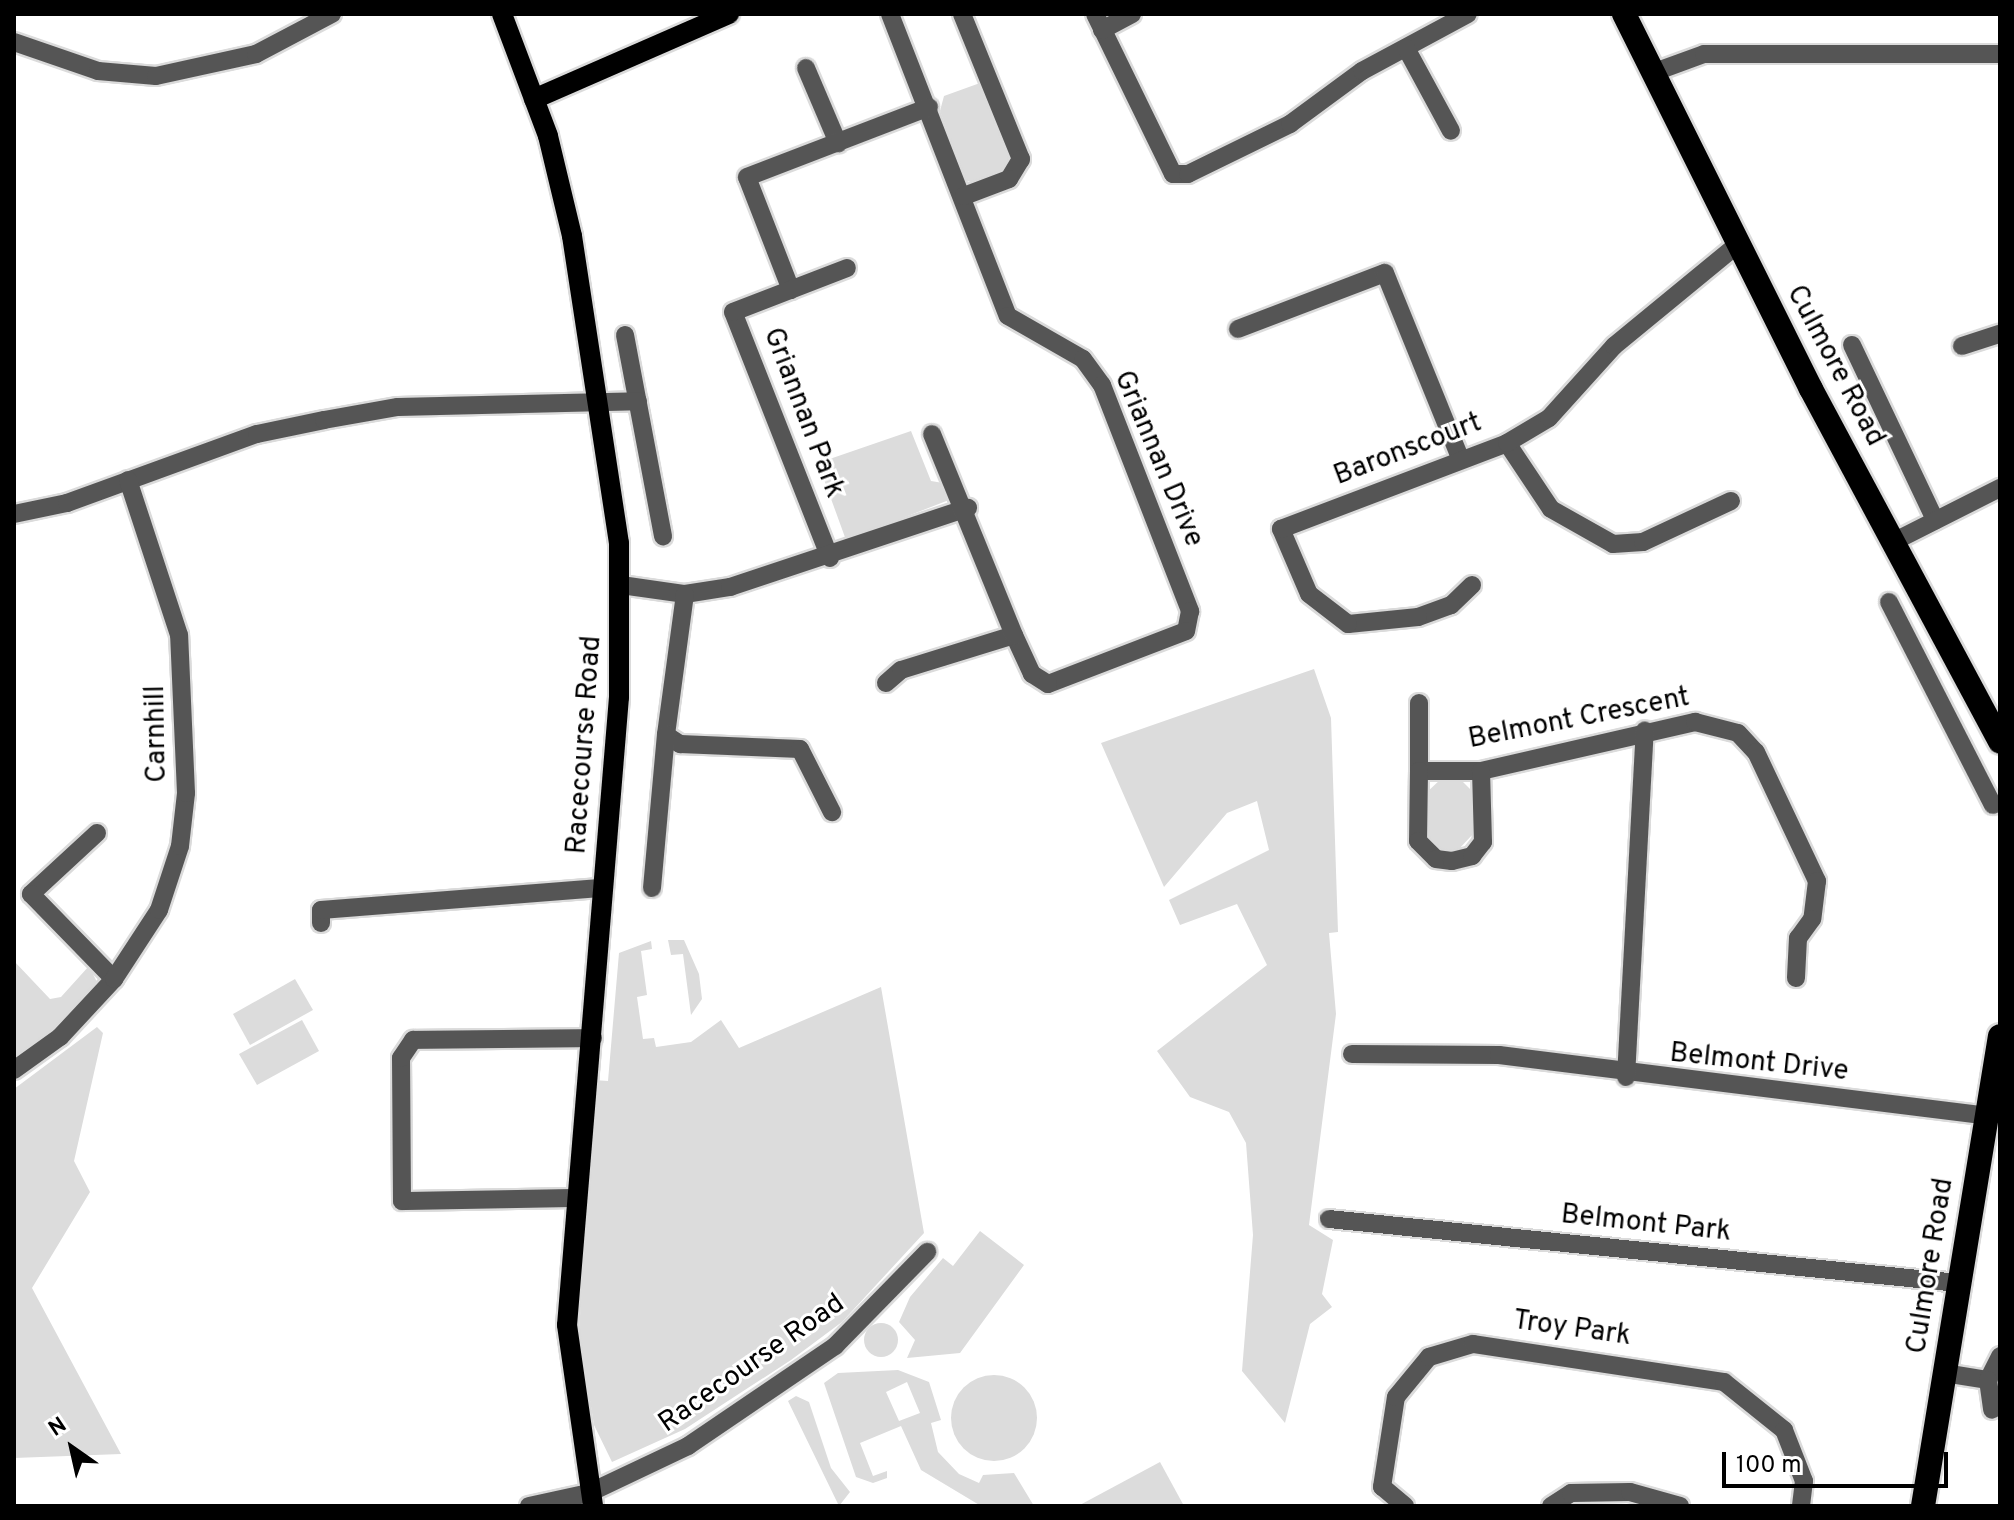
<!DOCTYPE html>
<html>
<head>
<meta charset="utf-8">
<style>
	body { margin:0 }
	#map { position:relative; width:2014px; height:1520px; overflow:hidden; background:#fff; font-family:Overpass,sans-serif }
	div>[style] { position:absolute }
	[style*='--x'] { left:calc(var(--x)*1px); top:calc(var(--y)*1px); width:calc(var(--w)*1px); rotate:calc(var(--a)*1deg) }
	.green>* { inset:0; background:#dcdcdc }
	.round { border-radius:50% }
	.roads { filter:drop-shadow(2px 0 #dbdbdb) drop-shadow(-2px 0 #dbdbdb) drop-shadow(0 2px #dbdbdb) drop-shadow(0 -2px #dbdbdb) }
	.minor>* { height:18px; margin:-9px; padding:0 9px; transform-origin:9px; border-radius:9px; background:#555 }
	.major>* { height:20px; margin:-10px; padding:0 10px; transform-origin:10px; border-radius:10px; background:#000 }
	.highway>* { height:24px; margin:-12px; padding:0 12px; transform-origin:12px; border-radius:12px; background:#000 }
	span { translate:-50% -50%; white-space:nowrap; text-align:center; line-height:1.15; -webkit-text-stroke:6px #fff; paint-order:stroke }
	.street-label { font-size:28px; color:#000 }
	.frame { position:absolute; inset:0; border:16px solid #000; pointer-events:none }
	.north { position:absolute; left:32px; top:1408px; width:80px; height:80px; -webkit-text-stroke:6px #fff; paint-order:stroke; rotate:326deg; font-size:22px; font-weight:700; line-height:32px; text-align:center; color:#000 }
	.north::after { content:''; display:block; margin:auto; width:28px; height:36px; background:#000; clip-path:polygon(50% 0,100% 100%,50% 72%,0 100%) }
	.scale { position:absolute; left:1722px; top:1452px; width:226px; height:36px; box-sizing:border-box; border:4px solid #000; border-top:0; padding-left:10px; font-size:24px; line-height:28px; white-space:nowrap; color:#000; -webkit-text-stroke:6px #fff; paint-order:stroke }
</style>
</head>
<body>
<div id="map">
	<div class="green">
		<i style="clip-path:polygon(980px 83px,1011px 159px,1003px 172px,973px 182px,966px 181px,940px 111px,944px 96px)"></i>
		<i style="clip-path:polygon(911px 431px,931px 481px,949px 484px,949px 500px,846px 540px,818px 463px)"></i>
		<i style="clip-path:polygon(1314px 669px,1331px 718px,1338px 932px,1329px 933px,1336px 1014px,1309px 1225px,1333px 1240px,1322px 1294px,1332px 1307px,1310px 1324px,1285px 1423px,1242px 1371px,1253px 1235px,1246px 1143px,1229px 1112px,1190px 1097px,1157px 1051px,1267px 965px,1237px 904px,1180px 925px,1169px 900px,1269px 850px,1257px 801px,1227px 813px,1164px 887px,1101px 743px)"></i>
		<i style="clip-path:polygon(1441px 779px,1460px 779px,1472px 791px,1474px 833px,1458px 850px,1438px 850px,1425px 831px,1426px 793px)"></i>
		<i style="clip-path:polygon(668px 940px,684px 940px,699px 974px,702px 999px,691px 1015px,683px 954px,671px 955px)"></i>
		<i style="clip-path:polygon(651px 941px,652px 949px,641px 951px,647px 995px,637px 997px,643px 1039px,654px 1038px,656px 1047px,691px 1042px,721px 1020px,739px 1048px,881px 987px,924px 1233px,842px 1322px,791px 1360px,685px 1429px,612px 1462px,594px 1425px,579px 1333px,594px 1080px,608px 1081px,619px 953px)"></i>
		<i style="clip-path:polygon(14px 961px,50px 999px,61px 997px,89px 966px,97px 982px,63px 1023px,14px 1059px)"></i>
		<i style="clip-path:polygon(295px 979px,313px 1010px,250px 1045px,233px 1014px)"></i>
		<i style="clip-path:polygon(302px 1020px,319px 1051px,257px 1085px,239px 1054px)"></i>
		<i style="clip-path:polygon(97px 1027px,103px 1033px,74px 1161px,90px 1192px,32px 1288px,121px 1454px,14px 1458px,14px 1089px)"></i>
		<i style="clip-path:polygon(980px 1231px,1024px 1265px,960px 1353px,907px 1358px,915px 1340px,899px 1322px,910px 1297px,943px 1258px,953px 1266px)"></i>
		<i class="round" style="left:864px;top:1323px;width:34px;height:34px"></i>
		<i style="clip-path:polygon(evenodd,898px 1370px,929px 1382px,941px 1420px,931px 1423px,938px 1452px,959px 1474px,979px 1483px,983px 1475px,1014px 1473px,1034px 1506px,981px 1506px,921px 1470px,901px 1426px,860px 1443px,873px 1476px,887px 1471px,887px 1478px,873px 1483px,856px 1477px,824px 1383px,838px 1373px,898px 1370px,907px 1382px,920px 1413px,899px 1421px,886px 1392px,907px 1382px)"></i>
		<i class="round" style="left:951px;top:1375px;width:86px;height:86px"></i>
		<i style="clip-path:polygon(796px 1396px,809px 1402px,831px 1468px,850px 1492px,839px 1506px,788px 1401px)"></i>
		<i style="clip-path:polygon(1160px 1462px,1184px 1506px,1078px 1506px)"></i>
	</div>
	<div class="roads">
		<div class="minor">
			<i style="--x:890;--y:14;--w:324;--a:68.7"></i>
			<i style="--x:1008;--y:316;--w:86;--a:29.8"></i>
			<i style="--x:1083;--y:359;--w:32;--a:54"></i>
			<i style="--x:1102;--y:385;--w:243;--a:68.7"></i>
			<i style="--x:1190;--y:611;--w:20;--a:101"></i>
			<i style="--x:1186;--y:631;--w:148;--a:159"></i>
			<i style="--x:1048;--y:684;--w:19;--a:-148"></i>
			<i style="--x:1032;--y:674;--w:43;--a:-114.8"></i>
			<i style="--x:962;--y:14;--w:157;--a:67.9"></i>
			<i style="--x:1021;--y:159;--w:23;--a:121"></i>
			<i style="--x:1009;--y:179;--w:48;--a:159.3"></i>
			<i style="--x:1095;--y:14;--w:178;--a:64"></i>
			<i style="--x:1173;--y:174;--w:15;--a:0"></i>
			<i style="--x:1188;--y:174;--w:114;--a:-26.1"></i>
			<i style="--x:1290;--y:124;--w:89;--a:-36.4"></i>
			<i style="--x:1362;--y:71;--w:120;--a:-28.3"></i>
			<i style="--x:1102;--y:30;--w:34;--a:-28"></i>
			<i style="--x:14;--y:42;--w:89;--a:19"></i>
			<i style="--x:98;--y:71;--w:58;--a:4.9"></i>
			<i style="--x:156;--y:76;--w:102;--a:-12.4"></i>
			<i style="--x:256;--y:54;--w:86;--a:-27.8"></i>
			<i style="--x:1406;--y:48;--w:94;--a:61.5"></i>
			<i style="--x:806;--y:68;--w:82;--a:66.9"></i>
			<i style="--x:1652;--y:73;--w:55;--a:-20.1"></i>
			<i style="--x:1704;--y:54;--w:296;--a:0"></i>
			<i style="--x:791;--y:290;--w:121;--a:-111.3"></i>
			<i style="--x:747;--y:177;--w:195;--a:-21"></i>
			<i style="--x:1238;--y:329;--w:157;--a:-20.9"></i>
			<i style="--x:1385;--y:273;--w:200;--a:67.9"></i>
			<i style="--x:625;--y:335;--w:205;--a:79.3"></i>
			<i style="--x:1852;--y:345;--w:194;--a:64.6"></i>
			<i style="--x:1962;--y:346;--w:40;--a:-18"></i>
			<i style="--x:1507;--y:443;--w:79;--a:56.3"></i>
			<i style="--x:1551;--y:509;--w:71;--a:29.4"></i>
			<i style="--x:1613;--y:544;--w:30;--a:-4"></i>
			<i style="--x:1643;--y:542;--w:97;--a:-25"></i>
			<i style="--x:14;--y:514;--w:54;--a:-11.7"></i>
			<i style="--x:67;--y:503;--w:202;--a:-20"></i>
			<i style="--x:257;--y:434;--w:68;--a:-11.8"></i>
			<i style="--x:324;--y:420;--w:75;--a:-10"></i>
			<i style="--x:398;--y:407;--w:240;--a:-1.4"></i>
			<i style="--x:1895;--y:541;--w:118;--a:-26.8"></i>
			<i style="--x:830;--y:558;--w:264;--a:-111.5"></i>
			<i style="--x:733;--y:312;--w:122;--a:-21.1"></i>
			<i style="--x:621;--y:585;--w:65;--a:8"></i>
			<i style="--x:685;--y:594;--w:46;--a:-8.8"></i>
			<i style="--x:730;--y:587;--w:251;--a:-18.4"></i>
			<i style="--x:1472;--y:585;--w:29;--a:136"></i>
			<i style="--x:1451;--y:605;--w:35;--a:160"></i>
			<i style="--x:1418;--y:617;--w:70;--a:174.3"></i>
			<i style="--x:1348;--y:624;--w:49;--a:-142.4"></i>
			<i style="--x:1309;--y:594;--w:71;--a:-113.3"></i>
			<i style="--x:1281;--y:529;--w:242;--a:-20.8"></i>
			<i style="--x:1507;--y:443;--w:49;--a:-30.8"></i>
			<i style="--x:1549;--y:418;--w:97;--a:-47.9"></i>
			<i style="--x:1614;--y:346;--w:161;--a:-39.4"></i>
			<i style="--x:685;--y:594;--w:142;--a:97.7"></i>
			<i style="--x:666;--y:735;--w:17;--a:33"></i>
			<i style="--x:680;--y:744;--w:120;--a:2.4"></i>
			<i style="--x:800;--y:749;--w:71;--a:63.1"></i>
			<i style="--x:1889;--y:602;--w:228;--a:62.9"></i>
			<i style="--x:886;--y:683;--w:20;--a:-41"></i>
			<i style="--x:901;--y:670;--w:118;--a:-17.2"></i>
			<i style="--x:1014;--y:635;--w:217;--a:-112.2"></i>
			<i style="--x:1419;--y:703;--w:68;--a:90"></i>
			<i style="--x:1419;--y:771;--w:62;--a:0"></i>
			<i style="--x:1481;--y:771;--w:220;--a:-12.9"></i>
			<i style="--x:1695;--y:722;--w:44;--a:14.3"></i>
			<i style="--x:1738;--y:733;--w:26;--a:47"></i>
			<i style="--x:1756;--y:752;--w:143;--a:64.7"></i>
			<i style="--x:1817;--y:881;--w:38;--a:97"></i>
			<i style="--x:1812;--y:919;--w:24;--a:126"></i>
			<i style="--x:1798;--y:938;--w:40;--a:92.9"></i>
			<i style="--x:1419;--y:771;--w:70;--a:90.8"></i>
			<i style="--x:1418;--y:841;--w:25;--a:45"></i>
			<i style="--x:1436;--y:859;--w:16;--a:7"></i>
			<i style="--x:1452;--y:861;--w:21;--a:-14"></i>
			<i style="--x:1472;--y:856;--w:18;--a:-52"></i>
			<i style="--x:1483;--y:842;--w:71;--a:-91.6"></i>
			<i style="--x:97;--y:833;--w:90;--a:137.3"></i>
			<i style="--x:31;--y:894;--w:119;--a:45.7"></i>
			<i style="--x:652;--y:888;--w:154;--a:-84.8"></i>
			<i style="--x:321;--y:923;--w:13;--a:-90"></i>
			<i style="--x:321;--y:910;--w:283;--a:-4.5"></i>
			<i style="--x:1352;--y:1054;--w:147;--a:0.4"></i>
			<i style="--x:1499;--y:1055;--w:491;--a:7.1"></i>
			<i style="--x:14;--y:1070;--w:57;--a:-35.7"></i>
			<i style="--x:60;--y:1037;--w:79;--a:-47"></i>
			<i style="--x:114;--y:979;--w:82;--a:-56.9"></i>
			<i style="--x:159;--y:910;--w:67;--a:-71.8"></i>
			<i style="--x:180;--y:846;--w:53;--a:-83.5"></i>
			<i style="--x:186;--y:793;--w:158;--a:-92.5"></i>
			<i style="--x:179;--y:635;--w:163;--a:-108.2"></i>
			<i style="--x:1626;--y:1077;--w:347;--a:-86.9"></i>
			<i style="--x:577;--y:1198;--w:175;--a:179"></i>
			<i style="--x:402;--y:1201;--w:143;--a:-90.4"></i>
			<i style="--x:401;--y:1058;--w:22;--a:-56"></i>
			<i style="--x:413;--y:1040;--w:180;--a:-0.6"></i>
			<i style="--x:1329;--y:1219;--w:632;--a:5.81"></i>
			<i style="--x:1944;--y:1373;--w:45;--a:9"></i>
			<i style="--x:1988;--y:1380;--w:27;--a:-63"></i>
			<i style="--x:1988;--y:1380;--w:30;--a:82"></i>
			<i style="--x:529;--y:1506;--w:61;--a:-12.2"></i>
			<i style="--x:589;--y:1493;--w:110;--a:-25.4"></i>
			<i style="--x:688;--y:1446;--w:178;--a:-34.2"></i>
			<i style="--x:835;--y:1346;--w:132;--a:-45.6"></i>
			<i style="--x:1405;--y:1506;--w:30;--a:-140"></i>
			<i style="--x:1382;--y:1487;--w:91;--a:-81.2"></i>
			<i style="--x:1396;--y:1397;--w:52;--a:-50.5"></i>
			<i style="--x:1429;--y:1357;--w:46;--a:-16.5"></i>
			<i style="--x:1473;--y:1344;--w:254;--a:8.6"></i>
			<i style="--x:1724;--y:1382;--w:77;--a:38.7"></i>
			<i style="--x:1784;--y:1430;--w:55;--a:68.6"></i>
			<i style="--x:1804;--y:1481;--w:25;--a:97"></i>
			<i style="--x:1551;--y:1506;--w:24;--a:-33"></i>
			<i style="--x:1571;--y:1493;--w:59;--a:-1"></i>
			<i style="--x:1630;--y:1492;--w:52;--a:15.6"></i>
		</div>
		<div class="major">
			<i style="--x:502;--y:14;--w:130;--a:69.3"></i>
			<i style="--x:548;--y:136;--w:103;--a:76.5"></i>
			<i style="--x:572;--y:236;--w:311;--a:81.3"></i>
			<i style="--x:619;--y:543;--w:154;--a:90"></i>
			<i style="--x:619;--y:697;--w:630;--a:94.73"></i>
			<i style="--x:567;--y:1325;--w:183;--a:81.8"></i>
			<i style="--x:534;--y:99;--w:213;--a:-23.6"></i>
		</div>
		<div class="highway">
			<i style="--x:1624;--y:14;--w:419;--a:63.5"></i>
			<i style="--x:1811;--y:389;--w:400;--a:61.8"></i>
			<i style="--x:1923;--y:1506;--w:476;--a:-80.7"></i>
		</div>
	</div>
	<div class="street-label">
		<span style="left:1835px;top:366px;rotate:62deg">Culmore Road</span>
		<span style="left:803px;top:413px;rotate:69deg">Griannan Park</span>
		<span style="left:1408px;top:450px;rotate:-21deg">Baronscourt</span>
		<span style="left:1158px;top:459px;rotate:67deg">Griannan Drive</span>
		<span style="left:1579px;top:719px;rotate:-11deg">Belmont Crescent</span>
		<span style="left:157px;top:734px;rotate:-91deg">Carnhill</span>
		<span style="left:585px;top:745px;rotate:-86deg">Racecourse Road</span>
		<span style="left:1759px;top:1063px;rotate:6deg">Belmont Drive</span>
		<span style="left:1646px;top:1224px;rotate:6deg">Belmont Park</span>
		<span style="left:1931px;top:1266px;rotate:-81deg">Culmore Road</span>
		<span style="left:1572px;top:1329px;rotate:8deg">Troy Park</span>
		<span style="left:752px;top:1364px;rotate:-35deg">Racecourse Road</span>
	</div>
	<div class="frame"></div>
	<div class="north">N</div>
	<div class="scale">100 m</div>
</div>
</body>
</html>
